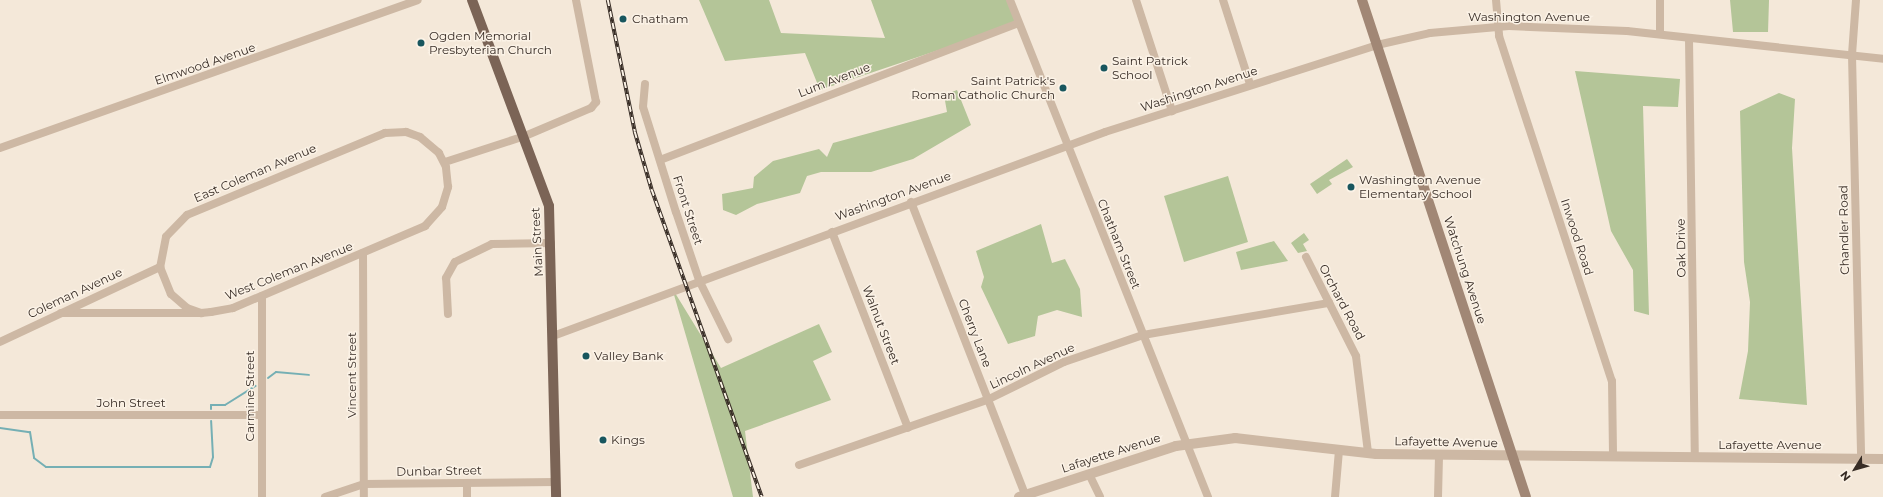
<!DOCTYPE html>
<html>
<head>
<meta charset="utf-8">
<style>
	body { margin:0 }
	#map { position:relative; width:1883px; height:497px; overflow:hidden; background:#f4e8d9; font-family:Montserrat,sans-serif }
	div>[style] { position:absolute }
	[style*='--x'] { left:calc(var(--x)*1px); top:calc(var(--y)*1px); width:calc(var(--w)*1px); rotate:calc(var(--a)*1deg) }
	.green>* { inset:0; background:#b4c598 }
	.stream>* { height:2px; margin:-1px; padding:0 1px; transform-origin:1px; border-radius:1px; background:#75afb4 }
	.minor>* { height:8px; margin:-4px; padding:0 4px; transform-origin:4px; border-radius:4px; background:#cdb8a4 }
	.tertiary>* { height:10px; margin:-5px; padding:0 5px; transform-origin:5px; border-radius:5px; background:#cdb8a4 }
	.secondary>* { height:10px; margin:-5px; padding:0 5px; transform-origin:5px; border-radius:5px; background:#a18775 }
	.primary>* { height:10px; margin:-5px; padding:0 5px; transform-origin:5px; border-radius:5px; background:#7b6456 }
	.rail>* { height:3.5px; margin-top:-1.75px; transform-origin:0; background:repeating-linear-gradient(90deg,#fbf2e6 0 6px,#382d26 0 12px); box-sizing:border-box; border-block:1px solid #382d26 }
	.dots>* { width:11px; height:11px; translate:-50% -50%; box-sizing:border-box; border:2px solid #fbf2e6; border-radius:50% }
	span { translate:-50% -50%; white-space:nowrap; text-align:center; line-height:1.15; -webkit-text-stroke:3px #fbf2e6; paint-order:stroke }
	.street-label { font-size:12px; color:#382d26 }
	.poi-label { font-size:12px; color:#382d26 }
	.left { translate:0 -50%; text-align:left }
	.right { translate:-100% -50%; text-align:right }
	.north { position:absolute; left:1835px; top:449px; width:40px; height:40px; -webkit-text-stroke:3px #fbf2e6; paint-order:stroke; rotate:233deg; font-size:11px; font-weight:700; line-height:16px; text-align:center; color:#382d26 }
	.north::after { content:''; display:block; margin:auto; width:14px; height:18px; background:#382d26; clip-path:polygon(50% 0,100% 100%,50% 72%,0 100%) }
</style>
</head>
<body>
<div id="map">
	<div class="green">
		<i style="clip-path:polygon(699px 0,769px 0,781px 33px,885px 38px,871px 0,1009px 0,1016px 24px,820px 90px,805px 53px,725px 61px)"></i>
		<i style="clip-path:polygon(1730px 0,1769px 0,1768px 32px,1733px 32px)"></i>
		<i style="clip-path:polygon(1575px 71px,1680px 79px,1678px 107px,1643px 106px,1649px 315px,1634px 311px,1633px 270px,1611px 231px)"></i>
		<i style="clip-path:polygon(957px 90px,971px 125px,913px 159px,871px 172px,821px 172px,807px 176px,800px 193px,757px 204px,736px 215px,723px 210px,722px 194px,753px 188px,754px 177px,773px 161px,819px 149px,827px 157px,833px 143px,947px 112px,944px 95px)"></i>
		<i style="clip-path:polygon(1779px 93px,1795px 99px,1792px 148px,1807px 405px,1739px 399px,1748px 351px,1750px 302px,1744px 262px,1740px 111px)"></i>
		<i style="clip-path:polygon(1347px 159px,1353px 167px,1329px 180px,1332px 184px,1317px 194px,1310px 184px)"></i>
		<i style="clip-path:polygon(1228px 176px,1248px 242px,1184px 262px,1164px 196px)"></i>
		<i style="clip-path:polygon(1041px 224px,1052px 263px,1065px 259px,1080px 289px,1082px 317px,1057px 310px,1038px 316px,1035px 336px,1008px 344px,981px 287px,984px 277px,976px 251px)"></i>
		<i style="clip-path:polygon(1304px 233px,1309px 240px,1303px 244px,1307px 251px,1298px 253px,1291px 243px)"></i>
		<i style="clip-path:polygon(1274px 241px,1288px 261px,1241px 270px,1236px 252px)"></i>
		<i style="clip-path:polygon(672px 288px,721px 368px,819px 324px,832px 352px,813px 361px,831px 400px,745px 431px,753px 497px,733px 497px)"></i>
	</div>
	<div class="stream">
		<i style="--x:268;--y:378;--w:10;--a:-37"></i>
		<i style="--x:276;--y:372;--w:33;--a:5"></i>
		<i style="--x:211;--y:409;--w:4;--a:-90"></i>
		<i style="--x:211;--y:405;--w:14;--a:0"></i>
		<i style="--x:225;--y:405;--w:36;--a:-32"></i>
		<i style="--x:0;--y:428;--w:30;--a:8"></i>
		<i style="--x:30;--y:432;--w:26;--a:81"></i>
		<i style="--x:34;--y:458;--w:15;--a:37"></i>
		<i style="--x:46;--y:467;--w:164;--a:0"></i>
		<i style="--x:210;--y:467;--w:10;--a:-73"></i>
		<i style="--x:213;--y:457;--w:36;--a:-93"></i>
	</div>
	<div class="minor">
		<i style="--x:1010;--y:0;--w:535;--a:68.28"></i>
		<i style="--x:1136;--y:0;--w:117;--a:72"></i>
		<i style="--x:1223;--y:0;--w:88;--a:72.2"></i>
		<i style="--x:1496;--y:0;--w:36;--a:85"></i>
		<i style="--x:1499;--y:36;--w:363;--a:71.9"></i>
		<i style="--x:1612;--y:381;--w:76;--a:89.2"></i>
		<i style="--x:1660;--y:0;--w:33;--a:90"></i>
		<i style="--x:1856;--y:0;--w:55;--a:94.2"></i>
		<i style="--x:1852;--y:55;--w:404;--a:88.7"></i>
		<i style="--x:1689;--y:39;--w:419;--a:89.2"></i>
		<i style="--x:645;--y:84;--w:23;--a:95"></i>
		<i style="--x:643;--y:107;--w:110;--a:72.6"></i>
		<i style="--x:676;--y:212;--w:72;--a:71.3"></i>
		<i style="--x:699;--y:280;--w:66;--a:63.8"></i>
		<i style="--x:0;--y:148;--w:443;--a:-19.5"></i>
		<i style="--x:660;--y:160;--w:383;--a:-20.9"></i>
		<i style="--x:445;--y:162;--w:84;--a:-18"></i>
		<i style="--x:525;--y:136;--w:72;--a:-23"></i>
		<i style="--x:591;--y:108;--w:8;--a:-50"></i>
		<i style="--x:596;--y:102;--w:104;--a:-101.1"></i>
		<i style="--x:911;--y:202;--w:314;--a:68.7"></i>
		<i style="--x:832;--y:232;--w:210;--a:68.8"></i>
		<i style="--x:363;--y:253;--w:244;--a:89.8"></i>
		<i style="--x:1306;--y:257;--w:111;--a:63.2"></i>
		<i style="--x:1356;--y:356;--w:98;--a:82.9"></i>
		<i style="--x:61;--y:313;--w:140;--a:0"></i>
		<i style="--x:201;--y:313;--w:10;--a:-6"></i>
		<i style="--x:211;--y:312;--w:22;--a:-10"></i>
		<i style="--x:233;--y:308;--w:209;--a:-23.1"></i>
		<i style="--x:425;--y:226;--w:25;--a:-48"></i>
		<i style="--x:442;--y:207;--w:21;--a:-73"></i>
		<i style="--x:448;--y:187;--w:20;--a:-96"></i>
		<i style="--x:446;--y:167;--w:16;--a:-117"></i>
		<i style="--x:439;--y:153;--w:25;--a:-140"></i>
		<i style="--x:420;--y:137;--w:15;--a:-160"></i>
		<i style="--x:406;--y:132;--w:21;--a:177"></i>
		<i style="--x:385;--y:133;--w:214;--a:157.5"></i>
		<i style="--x:187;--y:215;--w:30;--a:134"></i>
		<i style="--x:166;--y:237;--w:31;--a:101"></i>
		<i style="--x:160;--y:267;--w:29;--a:68"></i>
		<i style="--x:171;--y:294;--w:21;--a:41"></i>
		<i style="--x:187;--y:308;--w:15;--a:20"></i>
		<i style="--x:448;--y:314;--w:36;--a:-93"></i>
		<i style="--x:446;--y:278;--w:18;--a:-61"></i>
		<i style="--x:455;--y:262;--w:41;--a:-25.9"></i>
		<i style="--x:492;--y:244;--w:59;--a:-1"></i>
		<i style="--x:553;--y:336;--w:588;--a:-20.28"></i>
		<i style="--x:1105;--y:132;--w:286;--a:-17.7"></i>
		<i style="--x:1377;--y:45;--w:54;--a:-12.8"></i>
		<i style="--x:1430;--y:33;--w:79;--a:-5.1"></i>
		<i style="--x:1509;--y:26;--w:118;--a:2.4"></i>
		<i style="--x:1627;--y:31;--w:258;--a:6.2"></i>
		<i style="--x:0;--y:342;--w:177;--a:-25.1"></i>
		<i style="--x:0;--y:415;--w:262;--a:0"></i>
		<i style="--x:799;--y:465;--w:199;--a:-19.1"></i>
		<i style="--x:987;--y:400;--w:86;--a:-26.3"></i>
		<i style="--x:1064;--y:362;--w:83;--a:-18.9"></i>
		<i style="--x:1143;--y:335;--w:189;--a:-9.8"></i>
		<i style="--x:1089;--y:474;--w:25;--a:64"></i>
		<i style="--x:262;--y:497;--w:201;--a:-90"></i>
		<i style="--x:325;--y:497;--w:41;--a:-18.4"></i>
		<i style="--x:364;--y:484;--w:192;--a:-0.6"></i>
		<i style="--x:467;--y:497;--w:14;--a:-90"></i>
		<i style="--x:1335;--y:497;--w:47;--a:-85.1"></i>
		<i style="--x:1438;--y:497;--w:41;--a:-88.6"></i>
	</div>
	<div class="tertiary">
		<i style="--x:1019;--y:497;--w:165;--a:-18"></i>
		<i style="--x:1176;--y:446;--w:60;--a:-7.7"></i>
		<i style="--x:1235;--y:438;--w:142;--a:6.5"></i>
		<i style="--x:1376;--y:454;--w:507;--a:0.57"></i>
	</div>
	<div class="secondary">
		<i style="--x:1362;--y:0;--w:523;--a:71.74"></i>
	</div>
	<div class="primary">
		<i style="--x:472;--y:0;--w:220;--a:69.5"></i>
		<i style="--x:549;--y:206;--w:291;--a:88.6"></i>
	</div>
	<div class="rail">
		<i style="--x:608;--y:0;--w:135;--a:78.4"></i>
		<i style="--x:635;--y:132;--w:60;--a:73.7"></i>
		<i style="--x:652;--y:190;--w:326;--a:70.3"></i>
	</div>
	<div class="dots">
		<i style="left:623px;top:19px;background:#18565e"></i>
		<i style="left:421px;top:43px;background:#18565e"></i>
		<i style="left:1104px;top:68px;background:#18565e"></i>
		<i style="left:1063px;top:88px;background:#18565e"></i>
		<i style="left:1351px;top:187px;background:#18565e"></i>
		<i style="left:586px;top:356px;background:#18565e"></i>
		<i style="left:603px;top:440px;background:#18565e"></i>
	</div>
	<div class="street-label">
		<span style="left:1529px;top:17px">Washington Avenue</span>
		<span style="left:205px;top:64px;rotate:-19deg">Elmwood Avenue</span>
		<span style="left:834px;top:80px;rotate:-21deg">Lum Avenue</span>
		<span style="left:1199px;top:89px;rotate:-18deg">Washington Avenue</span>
		<span style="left:255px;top:173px;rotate:-23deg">East Coleman Avenue</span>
		<span style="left:893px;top:196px;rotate:-20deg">Washington Avenue</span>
		<span style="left:688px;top:210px;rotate:72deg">Front Street</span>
		<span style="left:1844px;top:230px;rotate:-91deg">Chandler Road</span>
		<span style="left:1577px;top:237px;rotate:72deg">Inwood Road</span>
		<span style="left:537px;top:242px;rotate:-93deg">Main Street</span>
		<span style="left:1119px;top:244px;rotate:68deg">Chatham Street</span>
		<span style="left:1681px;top:248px;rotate:-91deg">Oak Drive</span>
		<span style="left:1465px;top:270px;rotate:72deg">Watchung Avenue</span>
		<span style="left:289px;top:271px;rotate:-22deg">West Coleman Avenue</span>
		<span style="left:75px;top:293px;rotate:-25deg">Coleman Avenue</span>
		<span style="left:1342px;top:302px;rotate:62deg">Orchard Road</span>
		<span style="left:881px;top:325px;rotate:69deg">Walnut Street</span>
		<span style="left:975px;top:333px;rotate:69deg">Cherry Lane</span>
		<span style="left:1032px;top:366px;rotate:-25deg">Lincoln Avenue</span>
		<span style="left:352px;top:375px;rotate:-90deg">Vincent Street</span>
		<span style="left:250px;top:396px;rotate:-90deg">Carmine Street</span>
		<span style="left:131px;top:403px">John Street</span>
		<span style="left:1446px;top:442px;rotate:1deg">Lafayette Avenue</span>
		<span style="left:1770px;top:445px">Lafayette Avenue</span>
		<span style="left:1111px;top:453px;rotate:-18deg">Lafayette Avenue</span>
		<span style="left:439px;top:471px;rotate:-1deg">Dunbar Street</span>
	</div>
	<div class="poi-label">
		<span class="left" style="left:632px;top:19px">Chatham</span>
		<span class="left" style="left:429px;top:43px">Ogden Memorial<br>Presbyterian Church</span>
		<span class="left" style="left:1112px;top:68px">Saint Patrick<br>School</span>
		<span class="right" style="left:1055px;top:88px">Saint Patrick's<br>Roman Catholic Church</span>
		<span class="left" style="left:1359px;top:187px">Washington Avenue<br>Elementary School</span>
		<span class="left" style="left:594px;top:356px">Valley Bank</span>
		<span class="left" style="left:611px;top:440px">Kings</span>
	</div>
	<div class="north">N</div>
</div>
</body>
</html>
